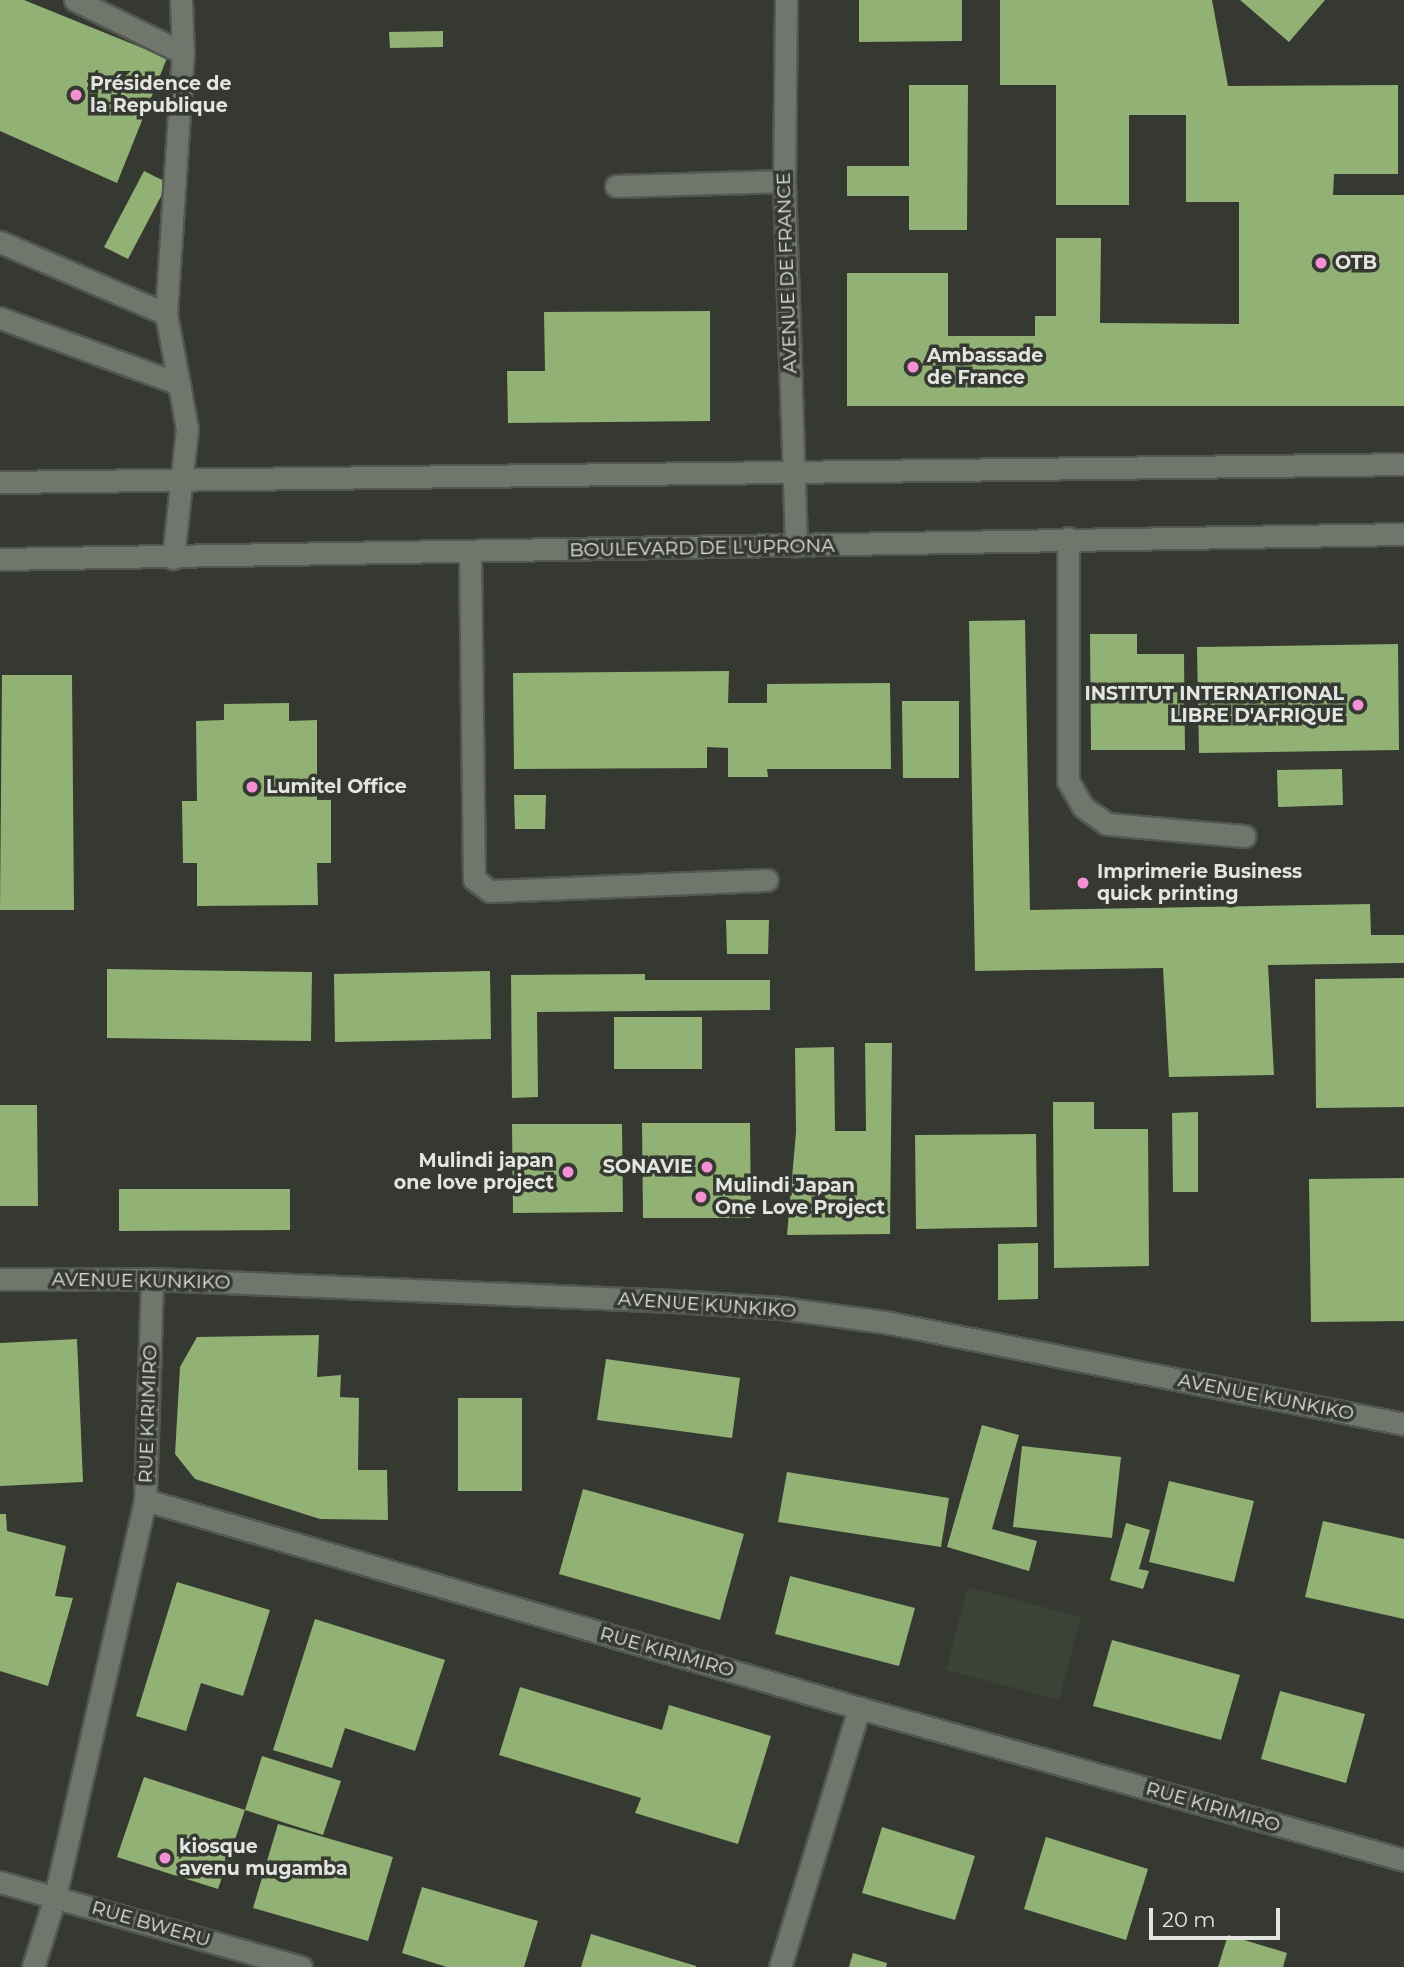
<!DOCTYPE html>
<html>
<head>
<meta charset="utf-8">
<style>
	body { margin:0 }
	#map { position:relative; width:1404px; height:1967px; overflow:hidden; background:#353931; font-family:Montserrat,sans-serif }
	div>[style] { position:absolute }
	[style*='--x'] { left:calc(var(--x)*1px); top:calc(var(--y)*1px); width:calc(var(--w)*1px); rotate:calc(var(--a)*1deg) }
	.built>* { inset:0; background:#3c4336 }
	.building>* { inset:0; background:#92b174 }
	.roads { filter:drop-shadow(2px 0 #535751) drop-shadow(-2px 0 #535751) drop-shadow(0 2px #535751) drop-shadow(0 -2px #535751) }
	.minor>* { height:21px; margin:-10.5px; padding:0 10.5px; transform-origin:10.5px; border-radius:10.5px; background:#71766d }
	.dots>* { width:19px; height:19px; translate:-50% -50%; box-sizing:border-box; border:4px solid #353931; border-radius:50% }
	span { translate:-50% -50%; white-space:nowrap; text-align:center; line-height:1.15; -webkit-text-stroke:7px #353931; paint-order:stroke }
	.poi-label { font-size:19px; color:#e2e5e0; font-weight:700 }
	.left { translate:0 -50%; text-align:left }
	.right { translate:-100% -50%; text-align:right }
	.street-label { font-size:19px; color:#e2e5e0 }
	.scale { position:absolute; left:1149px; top:1908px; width:131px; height:32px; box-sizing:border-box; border:4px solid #e2e5e0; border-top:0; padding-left:9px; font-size:21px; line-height:24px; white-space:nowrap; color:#e2e5e0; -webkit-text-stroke:5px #353931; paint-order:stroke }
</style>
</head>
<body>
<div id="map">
	<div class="built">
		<i style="clip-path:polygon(968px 1587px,1081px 1617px,1059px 1700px,946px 1670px)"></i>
	</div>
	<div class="building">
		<i style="clip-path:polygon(0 0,24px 0,167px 58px,117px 183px,0 131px)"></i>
		<i style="clip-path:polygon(859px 0,962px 0,962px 41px,859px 42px)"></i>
		<i style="clip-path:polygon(1000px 0,1212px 0,1228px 86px,1398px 85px,1398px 174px,1334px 174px,1333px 195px,1404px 195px,1404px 406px,847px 406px,847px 273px,948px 273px,948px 336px,1035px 336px,1035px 316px,1056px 316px,1056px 238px,1101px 238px,1100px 323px,1239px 324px,1239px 202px,1186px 202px,1186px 115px,1129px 115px,1129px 205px,1056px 205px,1056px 85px,1000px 85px)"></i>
		<i style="clip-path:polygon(1240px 0,1325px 0,1289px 42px)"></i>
		<i style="clip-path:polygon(443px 31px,443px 47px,390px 48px,389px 32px)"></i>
		<i style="clip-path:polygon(909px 85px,968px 85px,967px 230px,909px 230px,909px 196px,847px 196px,847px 166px,909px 166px)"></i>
		<i style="clip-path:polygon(144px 171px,168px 183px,128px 259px,104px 247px)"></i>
		<i style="clip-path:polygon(710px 311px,710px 421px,508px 423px,507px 371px,545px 371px,544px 312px)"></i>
		<i style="clip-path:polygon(1025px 620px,1030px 910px,1370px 904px,1371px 935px,1404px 935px,1404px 963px,1268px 965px,1274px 1075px,1169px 1077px,1163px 968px,975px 971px,969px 621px)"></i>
		<i style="clip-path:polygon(1090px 634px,1137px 634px,1137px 654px,1184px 654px,1185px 750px,1091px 750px)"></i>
		<i style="clip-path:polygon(1398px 644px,1399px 750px,1199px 753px,1197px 647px)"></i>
		<i style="clip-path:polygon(729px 671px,728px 703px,767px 703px,767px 684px,890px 683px,891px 769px,767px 769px,768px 777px,728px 777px,728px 748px,707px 747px,707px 768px,514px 769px,513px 673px)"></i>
		<i style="clip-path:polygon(2px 675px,72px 675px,74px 910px,0 910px)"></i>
		<i style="clip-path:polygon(902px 701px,959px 701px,959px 778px,903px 778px)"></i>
		<i style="clip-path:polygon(289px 703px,289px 721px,317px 720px,317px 800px,331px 800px,331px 863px,317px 863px,318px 905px,197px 906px,197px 863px,183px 863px,182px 801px,197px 801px,196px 721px,224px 720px,224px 704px)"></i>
		<i style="clip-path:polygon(1342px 769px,1343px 805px,1278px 807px,1277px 770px)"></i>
		<i style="clip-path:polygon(514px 795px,546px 795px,545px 829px,515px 829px)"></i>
		<i style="clip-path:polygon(726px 920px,769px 920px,768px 954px,727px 954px)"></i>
		<i style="clip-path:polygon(107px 969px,312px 972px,311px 1041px,107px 1038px)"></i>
		<i style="clip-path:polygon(490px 971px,491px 1039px,335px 1042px,334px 974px)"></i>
		<i style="clip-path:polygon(645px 974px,645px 980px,770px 980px,770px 1010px,537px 1012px,538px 1097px,512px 1098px,511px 975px)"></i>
		<i style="clip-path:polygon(1404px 978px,1404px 1107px,1316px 1108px,1315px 979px)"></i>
		<i style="clip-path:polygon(614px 1017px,702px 1017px,702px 1069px,614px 1069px)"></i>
		<i style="clip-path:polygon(865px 1043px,892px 1043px,890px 1234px,787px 1235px,796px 1132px,795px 1048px,834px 1047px,835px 1131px,866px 1131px)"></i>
		<i style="clip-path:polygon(1053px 1102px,1094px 1102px,1094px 1129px,1148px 1129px,1149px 1266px,1054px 1268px)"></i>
		<i style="clip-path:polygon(0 1105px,37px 1105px,38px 1206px,0 1206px)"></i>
		<i style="clip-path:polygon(1198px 1112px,1198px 1192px,1173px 1192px,1172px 1113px)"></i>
		<i style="clip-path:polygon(642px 1123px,750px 1123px,751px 1218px,643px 1218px)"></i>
		<i style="clip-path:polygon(512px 1124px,622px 1124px,623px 1212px,513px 1213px)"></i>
		<i style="clip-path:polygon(1036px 1134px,1037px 1227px,916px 1229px,915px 1135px)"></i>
		<i style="clip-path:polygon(1404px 1178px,1404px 1321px,1311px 1322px,1309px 1179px)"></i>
		<i style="clip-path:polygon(119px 1189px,290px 1189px,290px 1230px,119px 1231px)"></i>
		<i style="clip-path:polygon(1038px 1243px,1038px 1299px,998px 1300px,998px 1244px)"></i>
		<i style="clip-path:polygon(319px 1335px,317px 1377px,341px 1375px,340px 1397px,359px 1398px,358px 1470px,387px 1470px,388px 1520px,320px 1519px,195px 1479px,175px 1454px,180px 1367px,197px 1337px)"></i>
		<i style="clip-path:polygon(77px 1339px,83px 1482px,0 1486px,0 1343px)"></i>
		<i style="clip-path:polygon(606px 1359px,740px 1378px,732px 1438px,597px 1420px)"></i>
		<i style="clip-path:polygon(458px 1398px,522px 1398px,522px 1491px,458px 1491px)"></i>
		<i style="clip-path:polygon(982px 1425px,1019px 1435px,992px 1529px,1037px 1541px,1029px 1571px,947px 1547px)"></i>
		<i style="clip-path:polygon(1022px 1446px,1121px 1457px,1112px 1538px,1013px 1527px)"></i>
		<i style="clip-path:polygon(787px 1472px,949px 1498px,941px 1547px,778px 1522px)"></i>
		<i style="clip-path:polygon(1169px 1481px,1254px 1501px,1234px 1582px,1149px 1562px)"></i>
		<i style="clip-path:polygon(583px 1489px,744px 1534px,720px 1620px,559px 1574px)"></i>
		<i style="clip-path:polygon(0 1514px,6px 1514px,7px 1531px,66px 1546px,55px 1596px,73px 1598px,48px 1686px,0 1671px)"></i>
		<i style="clip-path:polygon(1323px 1521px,1404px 1539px,1404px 1619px,1305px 1597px)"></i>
		<i style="clip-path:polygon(1126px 1523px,1150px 1530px,1139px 1569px,1149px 1571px,1143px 1589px,1110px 1580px)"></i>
		<i style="clip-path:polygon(790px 1576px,915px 1608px,899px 1666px,775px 1634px)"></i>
		<i style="clip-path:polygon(177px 1582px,270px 1610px,243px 1696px,201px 1683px,186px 1731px,136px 1716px)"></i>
		<i style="clip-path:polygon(315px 1619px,445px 1660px,415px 1751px,345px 1728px,332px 1768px,273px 1750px)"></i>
		<i style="clip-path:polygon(1112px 1640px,1240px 1675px,1221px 1740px,1093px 1706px)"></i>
		<i style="clip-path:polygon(520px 1687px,662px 1730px,669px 1705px,771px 1736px,738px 1844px,635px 1813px,641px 1798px,499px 1755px)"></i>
		<i style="clip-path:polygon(1280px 1691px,1365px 1714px,1346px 1783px,1261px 1759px)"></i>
		<i style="clip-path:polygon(262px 1756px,341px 1781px,323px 1835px,245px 1810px,218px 1889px,117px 1857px,144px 1777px,245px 1810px)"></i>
		<i style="clip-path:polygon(278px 1824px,393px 1857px,368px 1941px,253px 1908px)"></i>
		<i style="clip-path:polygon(882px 1827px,975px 1856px,955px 1920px,862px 1893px)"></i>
		<i style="clip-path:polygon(1046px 1837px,1148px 1869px,1126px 1940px,1024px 1909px)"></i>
		<i style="clip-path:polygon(422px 1887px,538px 1921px,524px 1967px,447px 1967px,402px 1953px)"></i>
		<i style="clip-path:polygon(591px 1934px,696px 1966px,696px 1967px,581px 1967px)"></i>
		<i style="clip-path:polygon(1228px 1935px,1287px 1953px,1283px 1967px,1218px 1967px)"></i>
		<i style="clip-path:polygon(853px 1953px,887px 1963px,886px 1967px,849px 1967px)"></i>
	</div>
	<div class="roads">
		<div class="minor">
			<i style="--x:75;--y:0;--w:120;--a:26.1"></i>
			<i style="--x:183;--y:53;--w:53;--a:-92.2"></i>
			<i style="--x:786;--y:0;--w:181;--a:90.6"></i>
			<i style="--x:784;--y:181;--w:365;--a:88.1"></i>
			<i style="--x:616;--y:186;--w:168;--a:-1.7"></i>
			<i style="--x:0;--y:242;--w:181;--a:23.4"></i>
			<i style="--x:166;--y:314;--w:71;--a:79.5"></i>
			<i style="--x:166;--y:314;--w:262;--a:-86.3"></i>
			<i style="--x:0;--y:318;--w:191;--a:20.2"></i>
			<i style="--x:179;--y:384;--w:46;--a:79.9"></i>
			<i style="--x:187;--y:429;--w:130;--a:96.2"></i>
			<i style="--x:0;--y:482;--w:1404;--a:-0.73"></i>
			<i style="--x:1068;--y:538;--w:243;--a:90"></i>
			<i style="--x:1068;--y:781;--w:30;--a:60"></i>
			<i style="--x:1083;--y:807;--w:29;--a:35"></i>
			<i style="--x:1107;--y:824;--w:138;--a:5"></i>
			<i style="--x:470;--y:553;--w:326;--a:89.3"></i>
			<i style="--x:474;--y:879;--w:20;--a:37"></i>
			<i style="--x:490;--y:891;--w:277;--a:-2.3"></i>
			<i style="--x:0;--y:559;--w:1404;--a:-1.02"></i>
			<i style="--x:0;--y:1279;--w:152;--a:0"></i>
			<i style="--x:152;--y:1279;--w:522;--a:2.41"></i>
			<i style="--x:674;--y:1301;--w:107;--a:3.7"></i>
			<i style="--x:781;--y:1308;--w:105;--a:7.7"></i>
			<i style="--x:885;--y:1322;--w:529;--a:11.12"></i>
			<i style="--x:152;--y:1279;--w:221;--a:91.8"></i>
			<i style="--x:145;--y:1500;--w:744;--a:16.24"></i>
			<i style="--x:859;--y:1708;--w:566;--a:15.58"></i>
			<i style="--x:0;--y:1882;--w:313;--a:15.8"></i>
			<i style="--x:33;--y:1967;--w:73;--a:-72.6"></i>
			<i style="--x:55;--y:1897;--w:407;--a:-77.2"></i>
			<i style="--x:780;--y:1967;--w:271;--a:-73"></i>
		</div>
	</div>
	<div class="dots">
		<i style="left:76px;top:95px;background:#f491d4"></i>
		<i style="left:1321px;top:263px;background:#f491d4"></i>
		<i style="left:913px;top:367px;background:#f491d4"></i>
		<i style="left:1358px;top:705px;background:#f491d4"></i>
		<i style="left:252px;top:787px;background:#f491d4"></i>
		<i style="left:1083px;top:883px;background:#f491d4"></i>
		<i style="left:707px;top:1167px;background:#f491d4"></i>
		<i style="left:568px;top:1172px;background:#f491d4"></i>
		<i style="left:701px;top:1197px;background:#f491d4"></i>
		<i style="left:165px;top:1858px;background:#f491d4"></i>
	</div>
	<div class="poi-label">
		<span class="left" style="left:90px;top:95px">Présidence de<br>la Republique</span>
		<span class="left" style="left:1335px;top:263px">OTB</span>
		<span class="left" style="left:927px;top:367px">Ambassade<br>de France</span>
		<span class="right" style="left:1344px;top:705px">INSTITUT INTERNATIONAL<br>LIBRE D'AFRIQUE</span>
		<span class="left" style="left:266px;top:787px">Lumitel Office</span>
		<span class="left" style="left:1097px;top:883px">Imprimerie Business<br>quick printing</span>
		<span class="right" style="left:554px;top:1172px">Mulindi japan<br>one love project</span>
		<span class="right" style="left:693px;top:1167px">SONAVIE</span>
		<span class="left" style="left:715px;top:1197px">Mulindi Japan<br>One Love Project</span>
		<span class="left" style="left:179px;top:1858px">kiosque<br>avenu mugamba</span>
	</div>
	<div class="street-label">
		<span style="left:787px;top:273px;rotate:-92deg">AVENUE DE FRANCE</span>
		<span style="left:702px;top:548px;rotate:-1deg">BOULEVARD DE L'UPRONA</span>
		<span style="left:141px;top:1281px;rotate:1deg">AVENUE KUNKIKO</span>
		<span style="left:707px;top:1305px;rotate:4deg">AVENUE KUNKIKO</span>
		<span style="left:1266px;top:1397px;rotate:11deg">AVENUE KUNKIKO</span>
		<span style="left:148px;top:1414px;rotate:-88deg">RUE KIRIMIRO</span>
		<span style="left:667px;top:1652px;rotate:16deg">RUE KIRIMIRO</span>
		<span style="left:1213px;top:1807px;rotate:16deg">RUE KIRIMIRO</span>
		<span style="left:151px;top:1924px;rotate:16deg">RUE BWERU</span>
	</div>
	<div class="scale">20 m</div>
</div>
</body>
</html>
